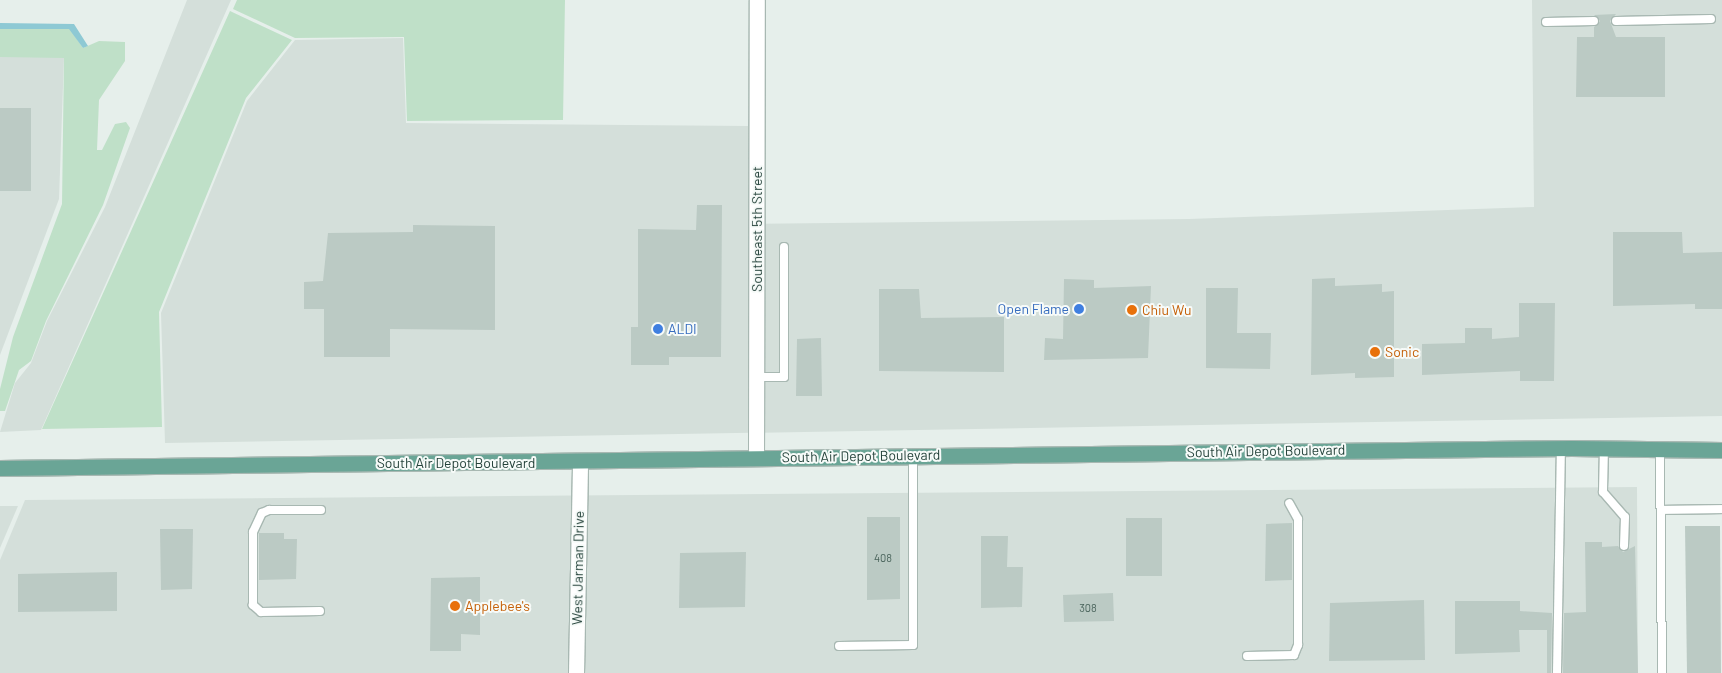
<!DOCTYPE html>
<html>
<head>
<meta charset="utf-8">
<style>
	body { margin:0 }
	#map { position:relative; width:1722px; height:673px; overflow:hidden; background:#e6efeb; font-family:Barlow,sans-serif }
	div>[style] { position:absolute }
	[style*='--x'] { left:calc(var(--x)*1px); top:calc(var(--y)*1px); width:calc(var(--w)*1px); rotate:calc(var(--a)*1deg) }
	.built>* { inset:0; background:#d4dfda }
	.green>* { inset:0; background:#bfe0c8 }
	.water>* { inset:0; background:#8ec9d4 }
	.building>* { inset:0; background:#bbcac4 }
	.roads { filter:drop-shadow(1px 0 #a8b8b2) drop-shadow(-1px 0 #a8b8b2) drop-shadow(0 1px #a8b8b2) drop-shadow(0 -1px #a8b8b2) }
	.service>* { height:8px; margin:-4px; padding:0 4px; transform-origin:4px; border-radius:4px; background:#fff }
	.minor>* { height:15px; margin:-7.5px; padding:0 7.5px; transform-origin:7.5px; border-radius:7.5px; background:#fff }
	.primary>* { height:15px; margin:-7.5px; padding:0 7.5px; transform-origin:7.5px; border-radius:7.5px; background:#6aa596 }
	.dots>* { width:14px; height:14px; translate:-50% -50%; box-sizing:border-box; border:2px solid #f7fbf9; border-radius:50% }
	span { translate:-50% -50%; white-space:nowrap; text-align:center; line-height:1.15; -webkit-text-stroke:4px #f7fbf9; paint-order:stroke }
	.number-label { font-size:11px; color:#4a645c }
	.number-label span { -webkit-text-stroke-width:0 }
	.street-label { font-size:14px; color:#24423a }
	.shop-label { font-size:14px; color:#366cbe }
	.right { translate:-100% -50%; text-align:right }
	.left { translate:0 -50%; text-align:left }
	.food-label { font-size:14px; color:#c56008 }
</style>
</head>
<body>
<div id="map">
	<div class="built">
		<i style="clip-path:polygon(187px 0,231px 0,41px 430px,0 432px,15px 383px,31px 363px,47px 321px,105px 207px)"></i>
		<i style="clip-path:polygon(1532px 0,1722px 0,1722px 416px,165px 443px,161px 313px,247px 101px,295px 40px,403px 38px,406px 123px,748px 126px,748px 224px,1189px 219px,1534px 207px)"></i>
		<i style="clip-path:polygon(0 57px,64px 57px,59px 199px,0 355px)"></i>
		<i style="clip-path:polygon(1637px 487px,1638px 673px,0 673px,0 560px,25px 500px)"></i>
		<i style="clip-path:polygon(0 506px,18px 506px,0 548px)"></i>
	</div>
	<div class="green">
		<i style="clip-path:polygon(237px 0,565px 0,563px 120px,407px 121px,404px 37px,295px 38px,233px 9px)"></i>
		<i style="clip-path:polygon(230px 11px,292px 40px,246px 98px,159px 312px,162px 427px,42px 429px)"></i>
		<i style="clip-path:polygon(0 29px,70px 29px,83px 48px,99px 41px,125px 42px,125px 61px,99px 100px,97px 150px,102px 150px,115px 124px,126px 122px,130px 128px,103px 205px,46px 321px,31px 361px,19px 370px,5px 411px,0 411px,0 389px,13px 337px,62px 204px,64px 58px,0 57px)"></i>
	</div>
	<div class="water">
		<i style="clip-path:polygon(0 23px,74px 24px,88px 46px,83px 48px,69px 29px,0 29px)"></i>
	</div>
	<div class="building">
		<i style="clip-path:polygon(1616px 14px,1610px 21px,1616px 37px,1665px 37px,1665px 97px,1576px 97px,1577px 37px,1594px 37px,1594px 27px,1600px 21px,1594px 15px)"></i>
		<i style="clip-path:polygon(0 108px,31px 108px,31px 191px,0 191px)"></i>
		<i style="clip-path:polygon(697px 205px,722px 205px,721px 357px,669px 357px,669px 365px,631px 365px,631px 327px,638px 327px,638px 229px,696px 230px)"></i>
		<i style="clip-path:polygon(413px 225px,495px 226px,495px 330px,390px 329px,390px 357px,324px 357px,324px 309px,304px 309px,304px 282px,323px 281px,328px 233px,413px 232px)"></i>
		<i style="clip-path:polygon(1613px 232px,1682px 232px,1683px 253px,1722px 252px,1722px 309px,1695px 309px,1695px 304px,1613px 306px)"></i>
		<i style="clip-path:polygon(1335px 278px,1335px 286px,1382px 284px,1382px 292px,1394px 291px,1394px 377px,1355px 378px,1355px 373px,1311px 375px,1312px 279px)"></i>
		<i style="clip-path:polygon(1064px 279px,1094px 280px,1094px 288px,1151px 286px,1148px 358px,1044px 360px,1045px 338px,1063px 339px)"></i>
		<i style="clip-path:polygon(1206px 288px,1238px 288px,1237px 333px,1271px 333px,1270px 369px,1206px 368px)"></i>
		<i style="clip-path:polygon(879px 289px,919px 289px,921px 318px,1004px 317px,1004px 372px,879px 371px)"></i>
		<i style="clip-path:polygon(1519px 303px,1555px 303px,1554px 381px,1520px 381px,1520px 371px,1422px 375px,1422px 344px,1465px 343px,1465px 328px,1492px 328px,1492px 339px,1519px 337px)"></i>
		<i style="clip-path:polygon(821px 338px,822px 396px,796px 396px,797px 339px)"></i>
		<i style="clip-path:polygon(867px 517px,900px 517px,900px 599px,867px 600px)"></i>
		<i style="clip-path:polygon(1126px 518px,1162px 518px,1162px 576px,1126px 576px)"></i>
		<i style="clip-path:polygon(1292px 523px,1292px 580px,1265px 581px,1266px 524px)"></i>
		<i style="clip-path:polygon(1685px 526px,1720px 526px,1721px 673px,1687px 673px)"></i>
		<i style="clip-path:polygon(160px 529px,193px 529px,192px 589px,161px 590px)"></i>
		<i style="clip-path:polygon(259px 533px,284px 533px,284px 539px,297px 539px,296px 579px,259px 580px)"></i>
		<i style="clip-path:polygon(981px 536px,1008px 536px,1007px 567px,1023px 567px,1022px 607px,981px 608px)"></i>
		<i style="clip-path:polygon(1585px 542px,1602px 542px,1602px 547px,1618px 546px,1623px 552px,1635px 546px,1638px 673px,1563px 673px,1564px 613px,1586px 612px)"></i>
		<i style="clip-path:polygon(746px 552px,745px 607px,679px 608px,680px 553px)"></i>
		<i style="clip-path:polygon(117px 572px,117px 611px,18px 612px,18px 574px)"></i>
		<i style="clip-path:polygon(480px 577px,480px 635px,461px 634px,461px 651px,430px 651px,431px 578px)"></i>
		<i style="clip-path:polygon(1113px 593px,1114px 621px,1064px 622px,1063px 595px)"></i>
		<i style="clip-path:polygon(1424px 600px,1425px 660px,1329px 661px,1330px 603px)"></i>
		<i style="clip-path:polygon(1455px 601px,1520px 601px,1520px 611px,1552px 613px,1551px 673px,1547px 673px,1547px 630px,1519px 630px,1520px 652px,1455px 654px)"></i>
	</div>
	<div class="roads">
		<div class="service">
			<i style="--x:1616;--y:21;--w:95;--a:-1.2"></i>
			<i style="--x:1546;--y:22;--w:48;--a:-1.2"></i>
			<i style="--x:756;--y:377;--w:28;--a:0"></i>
			<i style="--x:784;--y:377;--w:130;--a:-90"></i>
			<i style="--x:1604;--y:447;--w:45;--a:91.3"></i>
			<i style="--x:1603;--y:492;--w:33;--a:49"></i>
			<i style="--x:1625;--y:517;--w:29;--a:92"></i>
			<i style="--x:1660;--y:449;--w:224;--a:89.5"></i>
			<i style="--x:1661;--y:510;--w:61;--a:-0.9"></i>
			<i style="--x:320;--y:611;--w:59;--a:179"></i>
			<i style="--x:261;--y:612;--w:11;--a:-139"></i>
			<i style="--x:253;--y:605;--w:73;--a:-90"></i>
			<i style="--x:253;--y:532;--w:21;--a:-65"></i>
			<i style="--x:262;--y:513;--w:8;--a:-23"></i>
			<i style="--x:269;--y:510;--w:52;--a:0"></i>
			<i style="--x:839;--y:646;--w:74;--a:-0.8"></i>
			<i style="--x:913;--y:645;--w:190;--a:-90"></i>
			<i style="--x:1247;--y:656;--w:47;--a:-1.2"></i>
			<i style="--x:1294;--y:655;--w:11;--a:-68"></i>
			<i style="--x:1298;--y:645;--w:126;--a:-90"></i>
			<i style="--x:1298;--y:519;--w:18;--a:-119"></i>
			<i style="--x:1557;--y:673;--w:225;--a:-89"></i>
		</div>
		<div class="minor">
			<i style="--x:756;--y:458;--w:458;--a:-89.9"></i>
			<i style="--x:576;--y:673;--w:211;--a:-88.9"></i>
		</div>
		<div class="primary">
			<i style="--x:0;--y:468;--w:1572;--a:-0.73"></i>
			<i style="--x:1572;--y:448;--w:150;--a:0.8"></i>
		</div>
	</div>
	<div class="dots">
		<i style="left:1079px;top:309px;background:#3f7fe0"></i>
		<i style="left:1132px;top:310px;background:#e8710a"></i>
		<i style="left:658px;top:329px;background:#3f7fe0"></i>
		<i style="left:1375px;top:352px;background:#e8710a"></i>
		<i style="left:455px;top:606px;background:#e8710a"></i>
	</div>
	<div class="number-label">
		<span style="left:883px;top:558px">408</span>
		<span style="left:1088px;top:608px">308</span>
	</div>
	<div class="street-label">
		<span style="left:757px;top:229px;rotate:-90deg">Southeast 5th Street</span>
		<span style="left:1266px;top:451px;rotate:-1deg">South Air Depot Boulevard</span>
		<span style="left:861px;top:456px;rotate:-1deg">South Air Depot Boulevard</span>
		<span style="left:456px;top:463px">South Air Depot Boulevard</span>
		<span style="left:578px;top:568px;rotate:-89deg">West Jarman Drive</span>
	</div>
	<div class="shop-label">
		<span class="right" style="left:1069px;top:309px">Open Flame</span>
		<span class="left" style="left:668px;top:329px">ALDI</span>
	</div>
	<div class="food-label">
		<span class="left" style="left:1142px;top:310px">Chiu Wu</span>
		<span class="left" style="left:1385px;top:352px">Sonic</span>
		<span class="left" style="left:465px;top:606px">Applebee's</span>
	</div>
</div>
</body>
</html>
